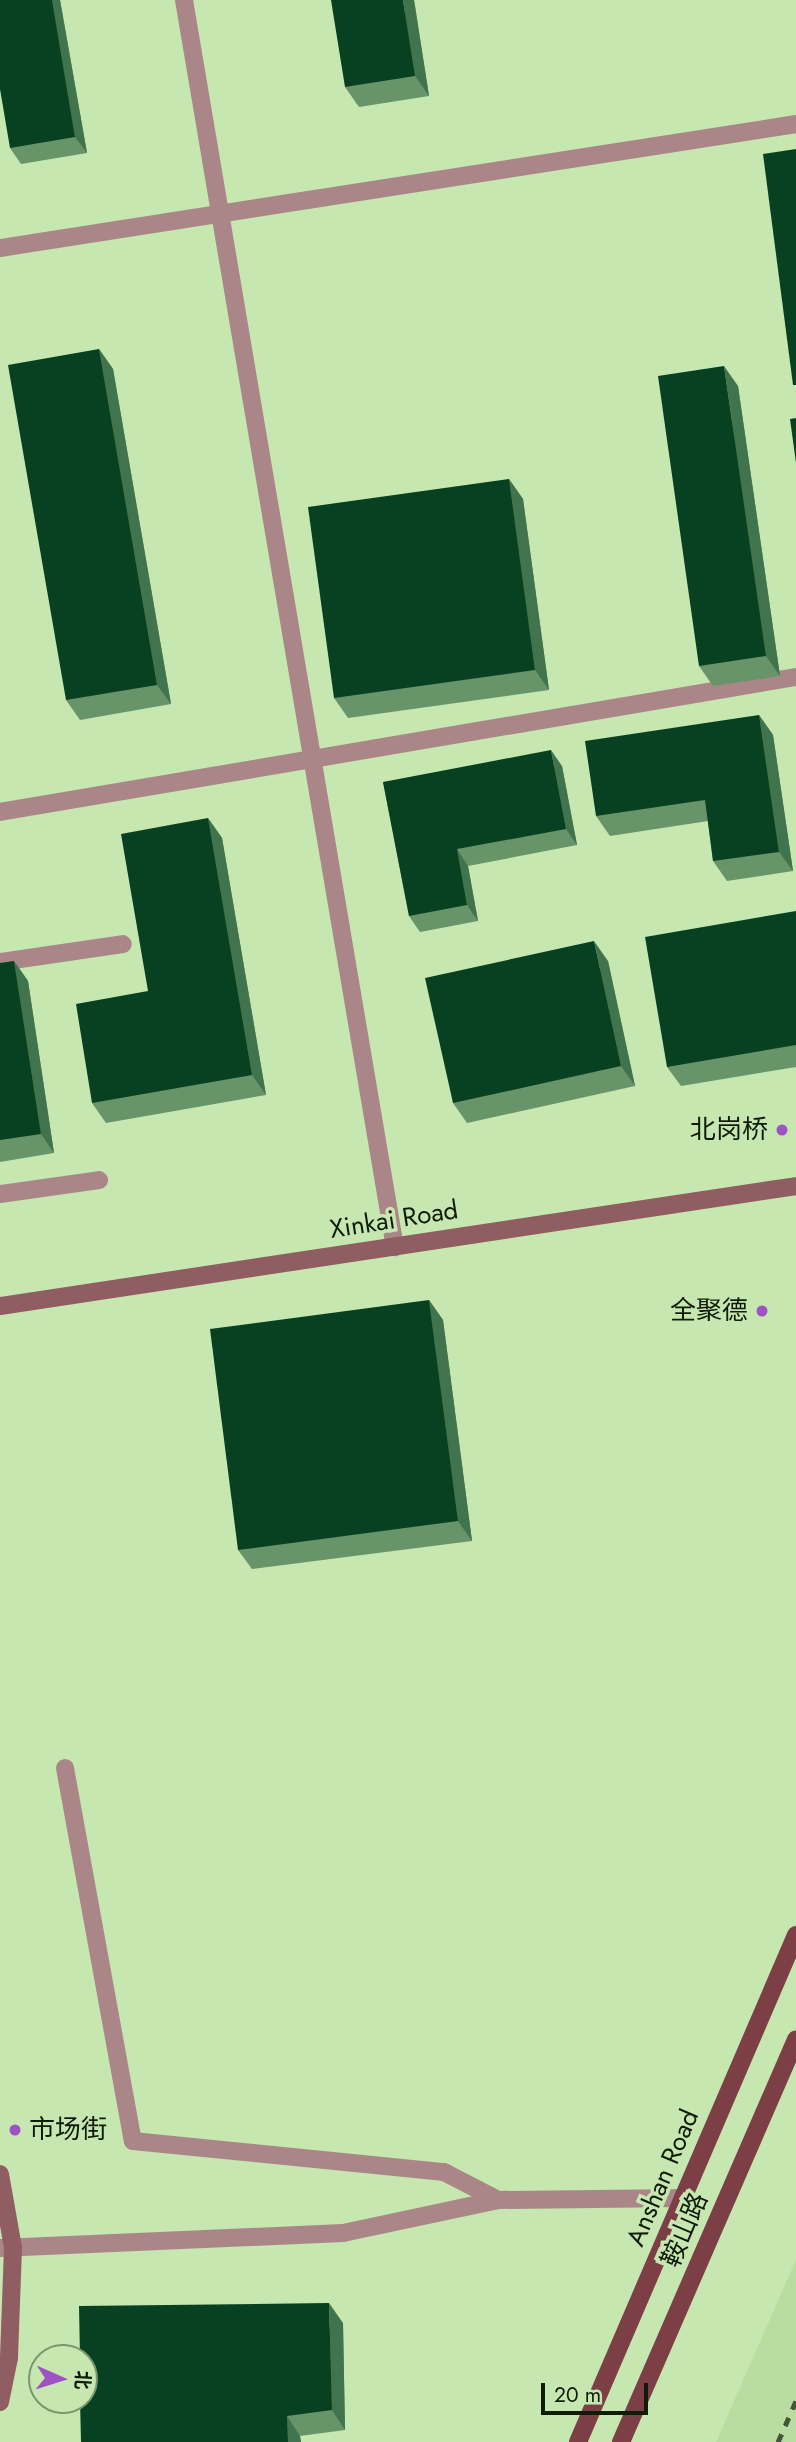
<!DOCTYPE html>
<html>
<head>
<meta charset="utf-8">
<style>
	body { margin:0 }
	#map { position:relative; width:796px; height:2442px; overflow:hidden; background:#c7e7b1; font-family:Jost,"Noto Sans SC",sans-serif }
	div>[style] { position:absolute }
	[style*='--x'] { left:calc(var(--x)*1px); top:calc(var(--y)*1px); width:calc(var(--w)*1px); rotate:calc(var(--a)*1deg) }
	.built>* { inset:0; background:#b9dca0 }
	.service>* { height:18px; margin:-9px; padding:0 9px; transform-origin:9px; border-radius:9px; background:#aa8689 }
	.minor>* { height:18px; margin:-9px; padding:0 9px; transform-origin:9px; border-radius:9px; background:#aa8689 }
	.secondary>* { height:18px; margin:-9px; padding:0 9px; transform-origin:9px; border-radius:9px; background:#905d62 }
	.primary>* { height:18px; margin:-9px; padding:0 9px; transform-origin:9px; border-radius:9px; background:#7c3f46 }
	.rail>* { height:5px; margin-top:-2.5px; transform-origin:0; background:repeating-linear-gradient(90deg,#465739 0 9px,transparent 0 18px) }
	.wall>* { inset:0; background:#689469 }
	.shaded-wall>* { inset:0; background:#41734c }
	.building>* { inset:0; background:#084121 }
	.dots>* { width:19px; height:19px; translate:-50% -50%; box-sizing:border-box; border:4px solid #c7e7b1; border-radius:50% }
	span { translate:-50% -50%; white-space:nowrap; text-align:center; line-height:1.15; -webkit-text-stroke:7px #c7e7b1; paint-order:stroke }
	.poi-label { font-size:26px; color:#111c08 }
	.right { translate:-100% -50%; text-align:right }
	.left { translate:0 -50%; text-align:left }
	.street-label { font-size:26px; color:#111c08 }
	.north { position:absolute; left:28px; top:2344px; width:70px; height:70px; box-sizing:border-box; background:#c7e7b1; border:2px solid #7e966d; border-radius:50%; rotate:93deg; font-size:19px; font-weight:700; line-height:28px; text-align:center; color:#111c08 }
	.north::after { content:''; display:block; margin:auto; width:24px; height:32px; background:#9e52c4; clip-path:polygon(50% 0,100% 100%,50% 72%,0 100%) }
	.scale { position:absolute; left:541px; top:2383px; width:107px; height:32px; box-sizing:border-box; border:4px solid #111c08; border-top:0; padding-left:9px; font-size:21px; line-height:24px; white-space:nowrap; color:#111c08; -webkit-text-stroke:5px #c7e7b1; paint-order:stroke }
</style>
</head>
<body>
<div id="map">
	<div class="built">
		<i style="clip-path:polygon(796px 2260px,796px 2442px,716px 2442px)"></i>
	</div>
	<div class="service">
		<i style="--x:0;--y:962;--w:124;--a:-8.3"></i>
		<i style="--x:0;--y:1194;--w:100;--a:-8"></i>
		<i style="--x:65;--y:1768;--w:379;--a:79.7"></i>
		<i style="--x:133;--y:2141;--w:313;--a:5.7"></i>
		<i style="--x:444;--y:2172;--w:61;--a:27.4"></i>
		<i style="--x:498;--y:2200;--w:185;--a:-0.6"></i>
		<i style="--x:0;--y:2248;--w:343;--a:-2.5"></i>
		<i style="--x:343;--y:2233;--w:158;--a:-12"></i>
	</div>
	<div class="minor">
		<i style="--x:184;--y:0;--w:1265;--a:80.4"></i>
		<i style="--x:0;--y:248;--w:806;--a:-8.85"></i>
		<i style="--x:0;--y:812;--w:807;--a:-9.63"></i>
	</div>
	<div class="secondary">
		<i style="--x:0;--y:1306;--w:805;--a:-8.57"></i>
		<i style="--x:0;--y:2174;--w:75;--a:80"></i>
		<i style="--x:13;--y:2248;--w:110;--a:92.1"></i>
		<i style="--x:9;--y:2358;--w:45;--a:101.6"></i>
	</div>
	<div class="primary">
		<i style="--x:578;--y:2442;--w:552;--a:-66.73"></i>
		<i style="--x:621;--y:2442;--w:439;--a:-66.5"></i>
	</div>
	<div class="rail">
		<i style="--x:778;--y:2442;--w:45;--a:-66.3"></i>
	</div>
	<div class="wall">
		<i style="clip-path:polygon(0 0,60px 0,87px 153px,21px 164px,10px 148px)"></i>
		<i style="clip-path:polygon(414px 0,429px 96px,359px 107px,345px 87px)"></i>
		<i style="clip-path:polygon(99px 349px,113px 369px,171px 704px,80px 720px,66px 700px)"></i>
		<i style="clip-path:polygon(738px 386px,780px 676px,713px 686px,699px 666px)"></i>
		<i style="clip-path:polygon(509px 479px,523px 499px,549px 690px,348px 718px,334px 698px)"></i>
		<i style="clip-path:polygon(759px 715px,773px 735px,793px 871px,727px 881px,713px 861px,708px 821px,610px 836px,596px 816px)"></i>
		<i style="clip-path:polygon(562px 766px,577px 845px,468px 866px,478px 921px,420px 932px,409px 916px,383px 782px)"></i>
		<i style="clip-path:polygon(208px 818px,222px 838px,266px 1095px,106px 1123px,92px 1103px,148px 991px)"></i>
		<i style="clip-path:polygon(796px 911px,796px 1067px,681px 1086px,667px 1067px)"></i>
		<i style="clip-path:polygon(14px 961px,28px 981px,54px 1153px,0 1162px,0 963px)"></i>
		<i style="clip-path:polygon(608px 961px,635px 1086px,467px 1123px,453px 1103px)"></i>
		<i style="clip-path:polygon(429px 1300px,443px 1320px,472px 1541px,252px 1569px,238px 1550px)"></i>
		<i style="clip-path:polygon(343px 2323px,345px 2430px,300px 2436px,301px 2442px,81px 2442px)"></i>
	</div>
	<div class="shaded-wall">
		<i style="clip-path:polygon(52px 0,60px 0,87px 153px,75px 137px)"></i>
		<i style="clip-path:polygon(403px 0,414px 0,429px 96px,415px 76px)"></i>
		<i style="clip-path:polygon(99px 349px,113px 369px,171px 704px,157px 685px)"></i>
		<i style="clip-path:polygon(724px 366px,738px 386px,780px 676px,766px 656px)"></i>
		<i style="clip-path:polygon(509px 479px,523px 499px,549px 690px,535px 670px)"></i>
		<i style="clip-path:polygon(759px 715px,773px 735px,793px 871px,779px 852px)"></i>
		<i style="clip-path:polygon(551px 750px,562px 766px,577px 845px,566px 829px)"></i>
		<i style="clip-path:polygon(208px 818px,222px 838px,266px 1095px,252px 1075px)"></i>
		<i style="clip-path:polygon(457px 849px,468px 866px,478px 921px,467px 905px)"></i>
		<i style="clip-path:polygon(594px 941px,608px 961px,635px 1086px,621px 1066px)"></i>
		<i style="clip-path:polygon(14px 961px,28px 981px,54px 1153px,41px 1134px)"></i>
		<i style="clip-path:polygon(429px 1300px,443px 1320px,472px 1541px,458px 1521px)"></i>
		<i style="clip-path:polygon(329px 2303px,343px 2323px,345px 2430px,332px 2410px)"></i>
		<i style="clip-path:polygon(287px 2416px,300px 2436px,301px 2442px,288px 2442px)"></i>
	</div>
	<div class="building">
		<i style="clip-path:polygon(0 0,52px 0,75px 137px,10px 148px,0 89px)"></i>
		<i style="clip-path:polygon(331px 0,403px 0,415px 76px,345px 87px)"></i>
		<i style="clip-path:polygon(796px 149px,796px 385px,793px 385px,763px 154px)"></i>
		<i style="clip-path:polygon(99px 349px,157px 685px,66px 700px,8px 365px)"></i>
		<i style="clip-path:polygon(724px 366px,766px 656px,699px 666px,658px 376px)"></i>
		<i style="clip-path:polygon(796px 418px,796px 463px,790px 419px)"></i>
		<i style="clip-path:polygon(509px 479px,535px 670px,334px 698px,308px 507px)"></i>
		<i style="clip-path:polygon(759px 715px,779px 852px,713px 861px,705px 800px,596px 816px,585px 741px)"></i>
		<i style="clip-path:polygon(551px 750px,566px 829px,457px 849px,467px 905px,409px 916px,383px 782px)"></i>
		<i style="clip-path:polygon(208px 818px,252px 1075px,92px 1103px,76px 1004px,148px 991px,121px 834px)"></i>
		<i style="clip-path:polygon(796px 911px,796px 1045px,667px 1067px,645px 937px)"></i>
		<i style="clip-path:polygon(594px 941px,621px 1066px,453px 1103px,425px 978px)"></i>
		<i style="clip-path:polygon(14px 961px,41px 1134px,0 1140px,0 963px)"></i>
		<i style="clip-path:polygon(429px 1300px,458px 1521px,238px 1550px,210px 1329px)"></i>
		<i style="clip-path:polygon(329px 2303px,332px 2410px,287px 2416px,288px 2442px,81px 2442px,80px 2400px,84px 2400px,84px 2358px,80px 2358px,79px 2306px)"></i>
	</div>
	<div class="dots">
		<i style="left:782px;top:1130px;background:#9e52c4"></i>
		<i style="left:762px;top:1311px;background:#9e52c4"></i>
		<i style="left:15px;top:2130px;background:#9e52c4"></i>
	</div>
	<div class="poi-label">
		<span class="right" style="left:768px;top:1130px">北岗桥</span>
		<span class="right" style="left:748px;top:1311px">全聚德</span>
		<span class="left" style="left:29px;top:2130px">市场街</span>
	</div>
	<div class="street-label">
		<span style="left:394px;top:1220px;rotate:-9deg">Xinkai Road</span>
		<span style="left:663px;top:2178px;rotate:-67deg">Anshan Road</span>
		<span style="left:685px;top:2230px;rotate:-67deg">鞍山路</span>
	</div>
	<div class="north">北</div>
	<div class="scale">20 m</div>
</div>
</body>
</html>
